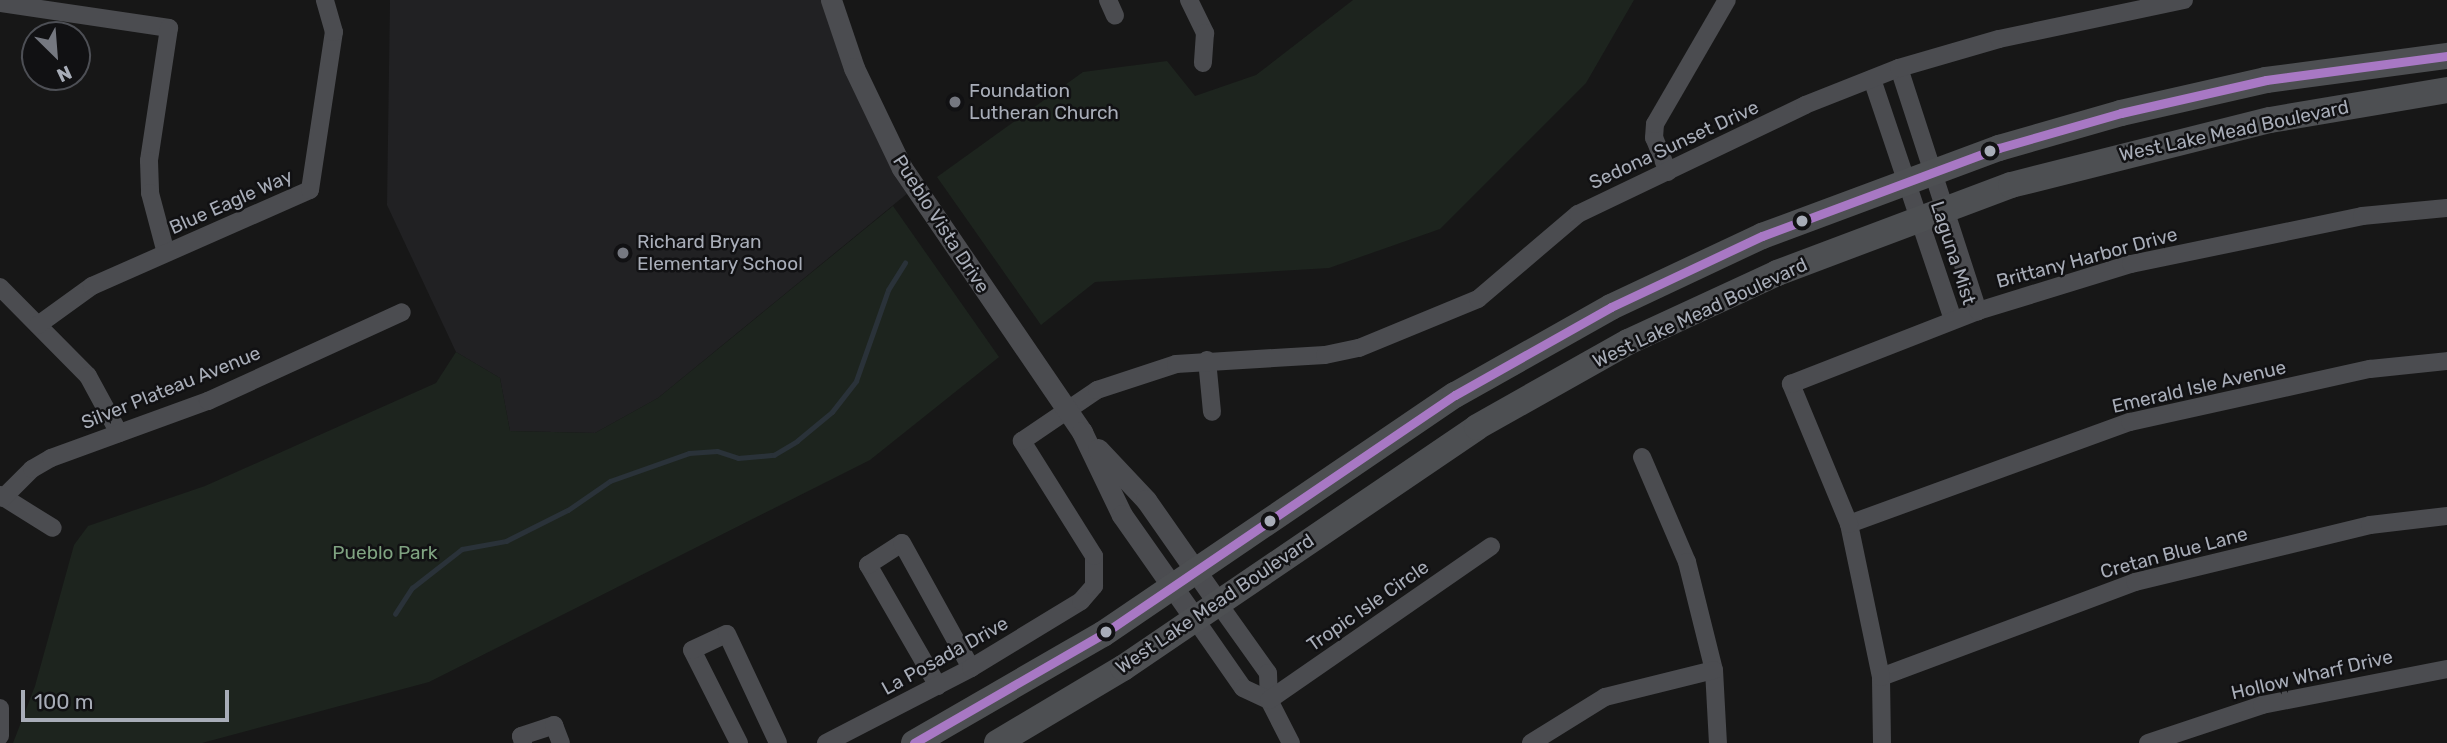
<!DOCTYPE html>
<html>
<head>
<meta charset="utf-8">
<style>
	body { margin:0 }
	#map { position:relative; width:2447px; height:743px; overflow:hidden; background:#171717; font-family:Rubik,sans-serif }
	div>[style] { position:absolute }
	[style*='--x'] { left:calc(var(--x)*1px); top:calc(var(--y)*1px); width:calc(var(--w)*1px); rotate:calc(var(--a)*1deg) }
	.built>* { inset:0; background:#212123 }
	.green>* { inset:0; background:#1d241e }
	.stream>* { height:4.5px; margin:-2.25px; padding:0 2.25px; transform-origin:2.25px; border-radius:2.25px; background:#2a3239 }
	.minor>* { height:18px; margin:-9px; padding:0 9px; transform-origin:9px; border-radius:9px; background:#4b4c50 }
	.tertiary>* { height:21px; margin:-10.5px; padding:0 10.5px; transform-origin:10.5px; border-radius:10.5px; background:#4b4c50 }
	.primary>* { height:26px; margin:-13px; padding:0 13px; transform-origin:13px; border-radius:13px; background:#4d4f52 }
	.bus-1>* { height:9px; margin:-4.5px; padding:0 4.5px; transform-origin:4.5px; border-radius:4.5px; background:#a878c4 }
	.dots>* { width:19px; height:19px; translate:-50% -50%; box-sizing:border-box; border:4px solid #111113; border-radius:50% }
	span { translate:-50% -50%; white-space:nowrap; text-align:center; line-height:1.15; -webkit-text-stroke:5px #111113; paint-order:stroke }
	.poi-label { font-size:19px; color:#a8adb8 }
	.left { translate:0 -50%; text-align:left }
	.street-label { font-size:19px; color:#a8adb8 }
	.park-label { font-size:19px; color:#7fa381 }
	.north { position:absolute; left:21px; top:21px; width:70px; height:70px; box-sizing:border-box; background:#111113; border:2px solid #4d4f55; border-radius:50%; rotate:155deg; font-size:19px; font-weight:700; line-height:28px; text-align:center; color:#a8adb8 }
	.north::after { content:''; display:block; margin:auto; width:24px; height:32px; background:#757880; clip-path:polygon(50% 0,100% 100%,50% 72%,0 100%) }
	.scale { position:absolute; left:21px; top:690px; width:208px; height:32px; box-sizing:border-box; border:4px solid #a8adb8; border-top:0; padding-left:9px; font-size:21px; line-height:24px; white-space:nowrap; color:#a8adb8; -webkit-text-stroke:5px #111113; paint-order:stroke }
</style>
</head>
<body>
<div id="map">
	<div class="built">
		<i style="clip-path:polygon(390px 0,831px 0,914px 188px,658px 398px,595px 433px,510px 431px,500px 378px,456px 352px,387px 205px)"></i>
	</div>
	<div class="green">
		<i style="clip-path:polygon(1353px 0,1634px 0,1586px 83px,1440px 229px,1329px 268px,1095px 282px,1041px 325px,937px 177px,1083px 72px,1167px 61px,1195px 96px,1256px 75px)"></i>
		<i style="clip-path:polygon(893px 206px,999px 357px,870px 460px,429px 682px,202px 743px,13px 743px,35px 686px,74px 545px,88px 526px,205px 486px,436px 383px,456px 352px,500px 378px,510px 431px,595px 433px,658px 398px)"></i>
	</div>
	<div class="stream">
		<i style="--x:395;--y:614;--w:31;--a:-57"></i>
		<i style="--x:412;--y:588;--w:63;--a:-38"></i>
		<i style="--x:462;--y:549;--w:45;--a:-10.3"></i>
		<i style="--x:506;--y:541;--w:69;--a:-26.6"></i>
		<i style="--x:568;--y:510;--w:51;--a:-34.6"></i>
		<i style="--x:610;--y:481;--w:84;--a:-19.5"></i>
		<i style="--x:689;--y:453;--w:28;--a:-4"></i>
		<i style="--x:717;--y:451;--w:22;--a:18"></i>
		<i style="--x:738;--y:458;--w:36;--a:-5"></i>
		<i style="--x:774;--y:455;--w:27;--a:-31"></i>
		<i style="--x:797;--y:441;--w:45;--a:-39.6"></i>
		<i style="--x:832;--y:412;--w:39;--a:-52"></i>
		<i style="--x:856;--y:381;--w:96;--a:-70.6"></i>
		<i style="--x:888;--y:290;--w:32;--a:-58"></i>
	</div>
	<div class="minor">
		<i style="--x:1108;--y:0;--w:17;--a:66"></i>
		<i style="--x:1189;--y:0;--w:37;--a:64"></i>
		<i style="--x:1205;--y:33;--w:30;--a:94"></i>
		<i style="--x:0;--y:3;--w:171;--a:8.4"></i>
		<i style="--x:169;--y:28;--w:134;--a:98.6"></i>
		<i style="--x:149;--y:161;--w:32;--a:88"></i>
		<i style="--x:150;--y:193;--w:62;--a:75.1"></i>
		<i style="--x:1899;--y:68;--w:256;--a:72"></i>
		<i style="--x:1872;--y:79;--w:254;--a:71.4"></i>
		<i style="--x:1668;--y:172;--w:37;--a:-112"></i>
		<i style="--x:1654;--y:138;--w:14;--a:-86"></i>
		<i style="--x:1655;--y:124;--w:143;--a:-59.9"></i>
		<i style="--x:0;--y:287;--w:125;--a:45.3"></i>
		<i style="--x:88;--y:376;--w:65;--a:61.5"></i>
		<i style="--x:38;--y:325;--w:67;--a:-35.8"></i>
		<i style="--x:92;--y:286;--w:238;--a:-23.8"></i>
		<i style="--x:310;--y:190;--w:160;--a:-81.4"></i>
		<i style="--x:334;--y:32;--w:33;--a:-106"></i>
		<i style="--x:1207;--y:360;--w:52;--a:84.5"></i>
		<i style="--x:1642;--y:457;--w:114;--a:66.8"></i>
		<i style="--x:1687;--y:562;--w:111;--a:76"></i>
		<i style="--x:1714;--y:670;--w:73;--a:86.9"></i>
		<i style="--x:0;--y:495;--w:62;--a:31.9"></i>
		<i style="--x:3;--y:498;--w:41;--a:-45"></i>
		<i style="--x:32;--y:469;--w:22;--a:-30"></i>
		<i style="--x:51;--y:458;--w:167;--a:-20"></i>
		<i style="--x:208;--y:401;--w:213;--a:-24.6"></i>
		<i style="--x:1849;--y:524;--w:299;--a:-20"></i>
		<i style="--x:2130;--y:422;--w:246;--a:-12.5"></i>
		<i style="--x:2370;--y:369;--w:77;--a:-5.9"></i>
		<i style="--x:1218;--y:603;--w:86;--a:54.5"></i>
		<i style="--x:1268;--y:673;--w:27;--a:88"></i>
		<i style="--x:1269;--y:700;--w:48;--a:62.9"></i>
		<i style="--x:1195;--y:619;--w:84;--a:55.2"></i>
		<i style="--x:1243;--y:688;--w:29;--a:25"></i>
		<i style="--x:1881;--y:677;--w:271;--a:-20.5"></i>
		<i style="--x:2135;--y:582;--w:242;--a:-13.6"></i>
		<i style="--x:2370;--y:525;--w:78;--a:-6.7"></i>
		<i style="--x:938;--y:686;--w:140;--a:-120"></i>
		<i style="--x:868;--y:565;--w:40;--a:-32.9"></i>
		<i style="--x:902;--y:543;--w:143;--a:61.1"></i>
		<i style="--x:1269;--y:700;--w:270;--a:-34.7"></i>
		<i style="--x:0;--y:708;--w:28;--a:90"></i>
		<i style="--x:523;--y:743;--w:7;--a:-106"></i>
		<i style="--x:521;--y:736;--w:35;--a:-18"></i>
		<i style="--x:554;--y:725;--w:19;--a:69"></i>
		<i style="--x:739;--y:743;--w:104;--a:-116.8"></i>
		<i style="--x:692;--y:650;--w:38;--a:-25"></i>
		<i style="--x:727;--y:634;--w:120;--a:64.9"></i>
		<i style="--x:826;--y:743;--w:163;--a:-27.3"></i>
		<i style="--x:971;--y:668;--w:129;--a:-31.3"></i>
		<i style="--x:1081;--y:601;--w:20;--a:-49"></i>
		<i style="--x:1094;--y:586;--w:30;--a:-90"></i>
		<i style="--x:1094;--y:556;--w:136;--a:-122.1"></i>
		<i style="--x:1022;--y:441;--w:91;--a:-34.2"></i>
		<i style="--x:1097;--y:390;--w:83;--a:-18.2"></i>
		<i style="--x:1176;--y:364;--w:149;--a:-3.5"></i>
		<i style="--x:1325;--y:355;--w:35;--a:-12"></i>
		<i style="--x:1359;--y:348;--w:129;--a:-22.4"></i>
		<i style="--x:1478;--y:299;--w:131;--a:-40.4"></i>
		<i style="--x:1578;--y:214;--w:252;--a:-25.6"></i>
		<i style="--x:1805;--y:105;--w:101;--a:-21.5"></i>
		<i style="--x:1899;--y:68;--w:104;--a:-16.2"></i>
		<i style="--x:1999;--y:39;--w:189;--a:-11.9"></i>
		<i style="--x:1531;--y:743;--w:87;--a:-31.9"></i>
		<i style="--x:1605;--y:697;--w:112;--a:-13.9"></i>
		<i style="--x:1882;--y:743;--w:66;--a:-90.9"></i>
		<i style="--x:1881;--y:677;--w:156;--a:-101.8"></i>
		<i style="--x:1849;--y:524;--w:152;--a:-112.5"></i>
		<i style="--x:1791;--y:384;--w:201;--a:-21.3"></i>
		<i style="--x:1978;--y:311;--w:160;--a:-17.1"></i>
		<i style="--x:2131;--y:264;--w:236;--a:-11.7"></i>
		<i style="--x:2362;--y:216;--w:85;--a:-5.4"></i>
		<i style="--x:2148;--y:743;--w:120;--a:-18.4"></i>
		<i style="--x:2262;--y:705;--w:188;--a:-11"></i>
	</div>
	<div class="tertiary">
		<i style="--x:831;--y:0;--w:72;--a:71.3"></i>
		<i style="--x:854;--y:68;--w:111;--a:64.4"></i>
		<i style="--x:902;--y:168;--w:320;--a:55.7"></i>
		<i style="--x:1082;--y:432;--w:92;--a:64.3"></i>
		<i style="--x:1122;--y:515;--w:127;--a:54.9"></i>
		<i style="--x:1098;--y:449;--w:70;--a:46.7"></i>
		<i style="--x:1146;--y:500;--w:126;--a:55"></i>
	</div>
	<div class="primary">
		<i style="--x:914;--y:743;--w:218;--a:-30"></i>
		<i style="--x:1103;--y:634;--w:425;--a:-34.2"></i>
		<i style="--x:1455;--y:395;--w:179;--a:-29.4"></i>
		<i style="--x:1611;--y:307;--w:167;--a:-25.2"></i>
		<i style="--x:1762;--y:236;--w:253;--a:-20.4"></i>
		<i style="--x:1999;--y:148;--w:127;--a:-16"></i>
		<i style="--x:2121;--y:113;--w:149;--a:-12.8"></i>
		<i style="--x:2266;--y:80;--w:183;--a:-7.6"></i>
		<i style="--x:997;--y:743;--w:147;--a:-30.8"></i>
		<i style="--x:1123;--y:668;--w:428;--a:-34.2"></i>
		<i style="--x:1477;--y:427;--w:173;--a:-29.4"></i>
		<i style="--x:1628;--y:342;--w:164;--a:-24.8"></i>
		<i style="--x:1777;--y:273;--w:250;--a:-20.6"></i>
		<i style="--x:2011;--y:185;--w:267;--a:-14.1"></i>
		<i style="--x:2270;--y:120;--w:180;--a:-9.6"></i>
	</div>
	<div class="bus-1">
		<i style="--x:914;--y:743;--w:218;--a:-30"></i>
		<i style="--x:1103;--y:634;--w:425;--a:-34.2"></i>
		<i style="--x:1455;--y:395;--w:179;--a:-29.4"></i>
		<i style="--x:1611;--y:307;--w:167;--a:-25.2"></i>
		<i style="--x:1762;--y:236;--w:253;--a:-20.4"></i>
		<i style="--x:1999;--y:148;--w:127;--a:-16"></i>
		<i style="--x:2121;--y:113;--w:149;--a:-12.8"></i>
		<i style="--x:2266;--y:80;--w:183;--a:-7.6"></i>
	</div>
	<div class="dots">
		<i style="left:955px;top:102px;background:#757880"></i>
		<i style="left:1990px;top:151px;background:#a8adb8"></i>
		<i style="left:1802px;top:221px;background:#a8adb8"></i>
		<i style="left:623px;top:253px;background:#757880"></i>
		<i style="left:1270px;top:521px;background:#a8adb8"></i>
		<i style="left:1106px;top:632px;background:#a8adb8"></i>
	</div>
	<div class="poi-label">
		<span class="left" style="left:969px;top:102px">Foundation<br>Lutheran Church</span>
		<span class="left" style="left:637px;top:253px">Richard Bryan<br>Elementary School</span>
	</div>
	<div class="street-label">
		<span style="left:2234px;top:131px;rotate:-12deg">West Lake Mead Boulevard</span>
		<span style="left:1674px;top:145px;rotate:-25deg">Sedona Sunset Drive</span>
		<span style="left:231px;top:202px;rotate:-24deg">Blue Eagle Way</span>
		<span style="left:941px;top:224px;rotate:57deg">Pueblo Vista Drive</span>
		<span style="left:1953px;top:253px;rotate:72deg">Laguna Mist</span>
		<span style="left:2087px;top:258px;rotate:-15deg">Brittany Harbor Drive</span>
		<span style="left:1700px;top:313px;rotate:-25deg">West Lake Mead Boulevard</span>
		<span style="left:2199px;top:387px;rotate:-13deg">Emerald Isle Avenue</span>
		<span style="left:171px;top:388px;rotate:-22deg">Silver Plateau Avenue</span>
		<span style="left:2174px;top:553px;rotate:-15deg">Cretan Blue Lane</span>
		<span style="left:1215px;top:604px;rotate:-34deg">West Lake Mead Boulevard</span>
		<span style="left:1368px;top:606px;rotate:-35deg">Tropic Isle Circle</span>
		<span style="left:945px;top:656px;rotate:-29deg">La Posada Drive</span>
		<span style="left:2312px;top:675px;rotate:-13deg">Hollow Wharf Drive</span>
	</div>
	<div class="park-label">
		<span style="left:385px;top:553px">Pueblo Park</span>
	</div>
	<div class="north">N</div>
	<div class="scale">100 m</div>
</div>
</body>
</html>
